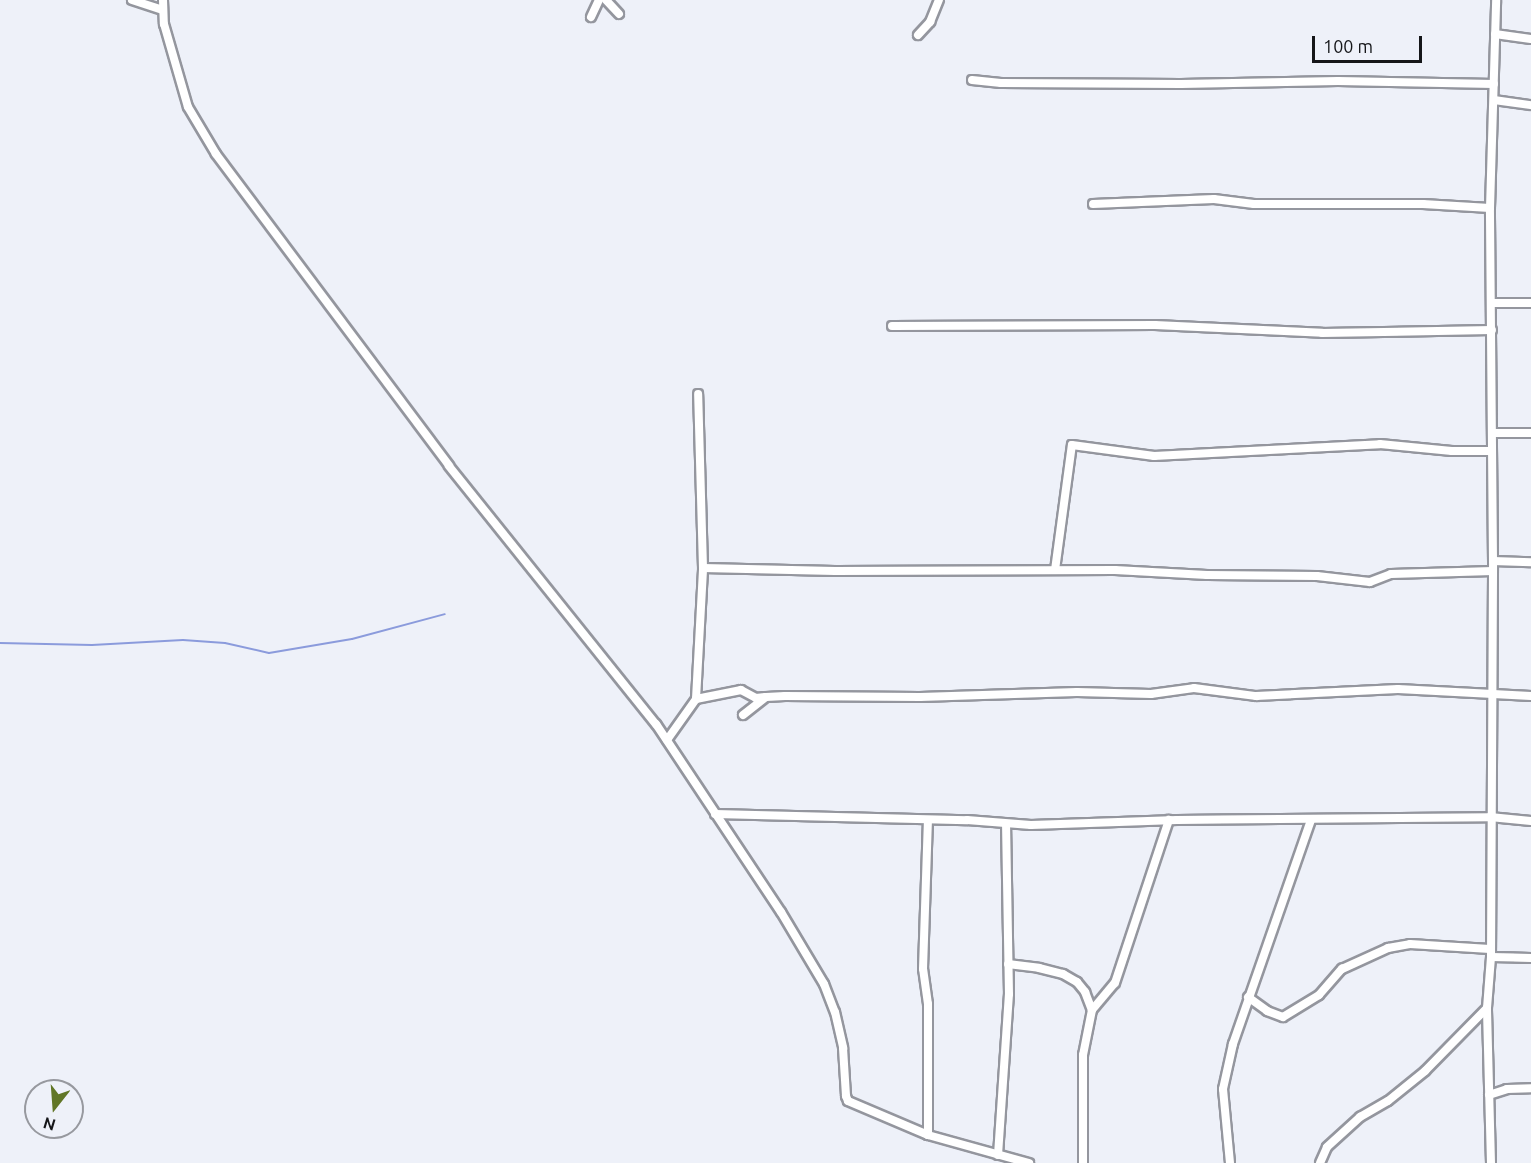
<!DOCTYPE html>
<html>
<head>
<meta charset="utf-8">
<style>
	body { margin:0 }
	#map { position:relative; width:1531px; height:1163px; overflow:hidden; background:#eef1f9; font-family:Ubuntu,sans-serif }
	div>[style] { position:absolute }
	[style*='--x'] { left:calc(var(--x)*1px); top:calc(var(--y)*1px); width:calc(var(--w)*1px); rotate:calc(var(--a)*1deg) }
	.stream>* { height:2px; margin:-1px; padding:0 1px; transform-origin:1px; border-radius:1px; background:#8b9bdc }
	.roads { filter:drop-shadow(2px 0 #94969e) drop-shadow(-2px 0 #94969e) drop-shadow(0 2px #94969e) drop-shadow(0 -2px #94969e) }
	.minor>* { height:8px; margin:-4px; padding:0 4px; transform-origin:4px; border-radius:4px; background:#fff }
	span { translate:-50% -50%; white-space:nowrap; text-align:center; line-height:1.15; -webkit-text-stroke:6px #eef1f9; paint-order:stroke }
	.north { position:absolute; left:24px; top:1079px; width:60px; height:60px; box-sizing:border-box; background:#eef1f9; border:2px solid #97999f; border-radius:50%; rotate:197deg; font-size:16px; font-weight:700; line-height:24px; text-align:center; color:#151619 }
	.north::after { content:''; display:block; margin:auto; width:21px; height:27px; background:#617626; clip-path:polygon(50% 0,100% 100%,50% 72%,0 100%) }
	.scale { position:absolute; left:1312px; top:36px; width:110px; height:27px; box-sizing:border-box; border:3px solid #151619; border-top:0; padding-left:8px; font-size:18px; line-height:21px; white-space:nowrap; color:#151619; -webkit-text-stroke:4px #eef1f9; paint-order:stroke }
</style>
</head>
<body>
<div id="map">
	<div class="stream">
		<i style="--x:0;--y:643;--w:92;--a:1.2"></i>
		<i style="--x:92;--y:645;--w:91;--a:-3.1"></i>
		<i style="--x:183;--y:640;--w:42;--a:4.1"></i>
		<i style="--x:225;--y:643;--w:45;--a:12.8"></i>
		<i style="--x:269;--y:653;--w:84;--a:-9.6"></i>
		<i style="--x:352;--y:639;--w:96;--a:-15"></i>
	</div>
	<div class="roads">
		<div class="minor">
			<i style="--x:132;--y:0;--w:32;--a:18"></i>
			<i style="--x:163;--y:0;--w:24;--a:88"></i>
			<i style="--x:164;--y:24;--w:86;--a:73.9"></i>
			<i style="--x:188;--y:107;--w:55;--a:59.2"></i>
			<i style="--x:216;--y:154;--w:389;--a:53.2"></i>
			<i style="--x:449;--y:466;--w:331;--a:51.3"></i>
			<i style="--x:656;--y:724;--w:226;--a:56.4"></i>
			<i style="--x:781;--y:912;--w:84;--a:59.2"></i>
			<i style="--x:824;--y:984;--w:30;--a:69"></i>
			<i style="--x:835;--y:1012;--w:37;--a:77"></i>
			<i style="--x:843;--y:1048;--w:48;--a:86.4"></i>
			<i style="--x:846;--y:1096;--w:5;--a:68"></i>
			<i style="--x:848;--y:1101;--w:87;--a:23"></i>
			<i style="--x:928;--y:1135;--w:105;--a:15.5"></i>
			<i style="--x:606;--y:0;--w:19;--a:47"></i>
			<i style="--x:591;--y:17;--w:19;--a:-65"></i>
			<i style="--x:1495;--y:34;--w:36;--a:8"></i>
			<i style="--x:918;--y:35;--w:18;--a:-47"></i>
			<i style="--x:930;--y:22;--w:24;--a:-68"></i>
			<i style="--x:972;--y:80;--w:29;--a:6"></i>
			<i style="--x:1001;--y:83;--w:180;--a:0.3"></i>
			<i style="--x:1181;--y:84;--w:157;--a:-1.1"></i>
			<i style="--x:1338;--y:81;--w:156;--a:1.1"></i>
			<i style="--x:1494;--y:100;--w:37;--a:8"></i>
			<i style="--x:1093;--y:204;--w:121;--a:-2.4"></i>
			<i style="--x:1214;--y:199;--w:40;--a:7.1"></i>
			<i style="--x:1254;--y:204;--w:169;--a:0"></i>
			<i style="--x:1423;--y:204;--w:67;--a:3.4"></i>
			<i style="--x:1493;--y:303;--w:38;--a:0"></i>
			<i style="--x:892;--y:326;--w:263;--a:-0.2"></i>
			<i style="--x:1155;--y:325;--w:167;--a:2.7"></i>
			<i style="--x:1322;--y:333;--w:170;--a:-1"></i>
			<i style="--x:1493;--y:433;--w:38;--a:0"></i>
			<i style="--x:1493;--y:561;--w:38;--a:2"></i>
			<i style="--x:703;--y:568;--w:132;--a:1.3"></i>
			<i style="--x:835;--y:571;--w:280;--a:-0.2"></i>
			<i style="--x:1115;--y:570;--w:92;--a:3.1"></i>
			<i style="--x:1207;--y:575;--w:110;--a:0.5"></i>
			<i style="--x:1317;--y:576;--w:53;--a:6.5"></i>
			<i style="--x:1370;--y:582;--w:22;--a:-21"></i>
			<i style="--x:1391;--y:574;--w:102;--a:-1.7"></i>
			<i style="--x:1055;--y:570;--w:126;--a:-82.3"></i>
			<i style="--x:1072;--y:445;--w:83;--a:7.6"></i>
			<i style="--x:1154;--y:456;--w:226;--a:-3"></i>
			<i style="--x:1380;--y:444;--w:72;--a:5.6"></i>
			<i style="--x:1452;--y:451;--w:40;--a:0"></i>
			<i style="--x:696;--y:699;--w:46;--a:-11.3"></i>
			<i style="--x:741;--y:690;--w:17;--a:28"></i>
			<i style="--x:756;--y:698;--w:9;--a:-6"></i>
			<i style="--x:743;--y:715;--w:29;--a:-38"></i>
			<i style="--x:766;--y:697;--w:19;--a:-3"></i>
			<i style="--x:785;--y:696;--w:135;--a:0.4"></i>
			<i style="--x:920;--y:697;--w:157;--a:-1.8"></i>
			<i style="--x:1077;--y:692;--w:74;--a:1.5"></i>
			<i style="--x:1151;--y:694;--w:43;--a:-7.9"></i>
			<i style="--x:1194;--y:688;--w:63;--a:7.4"></i>
			<i style="--x:1256;--y:696;--w:142;--a:-2.8"></i>
			<i style="--x:1398;--y:689;--w:133;--a:3"></i>
			<i style="--x:667;--y:740;--w:50;--a:-54.7"></i>
			<i style="--x:696;--y:699;--w:131;--a:-86.9"></i>
			<i style="--x:703;--y:568;--w:174;--a:-91.6"></i>
			<i style="--x:715;--y:814;--w:252;--a:1.4"></i>
			<i style="--x:967;--y:820;--w:64;--a:4.5"></i>
			<i style="--x:1031;--y:825;--w:146;--a:-2"></i>
			<i style="--x:1177;--y:820;--w:313;--a:-0.5"></i>
			<i style="--x:1490;--y:817;--w:41;--a:5.6"></i>
			<i style="--x:1491;--y:957;--w:40;--a:1.4"></i>
			<i style="--x:1008;--y:964;--w:31;--a:7"></i>
			<i style="--x:1039;--y:968;--w:25;--a:14"></i>
			<i style="--x:1063;--y:974;--w:16;--a:30"></i>
			<i style="--x:1077;--y:982;--w:13;--a:51"></i>
			<i style="--x:1085;--y:992;--w:19;--a:69"></i>
			<i style="--x:1248;--y:997;--w:24;--a:36"></i>
			<i style="--x:1267;--y:1011;--w:17;--a:21"></i>
			<i style="--x:1283;--y:1017;--w:42;--a:-31.4"></i>
			<i style="--x:1319;--y:995;--w:35;--a:-49"></i>
			<i style="--x:1342;--y:969;--w:51;--a:-24.5"></i>
			<i style="--x:1388;--y:948;--w:22;--a:-10"></i>
			<i style="--x:1410;--y:944;--w:80;--a:3.6"></i>
			<i style="--x:1489;--y:1095;--w:19;--a:-18"></i>
			<i style="--x:1507;--y:1089;--w:24;--a:-2"></i>
			<i style="--x:928;--y:1135;--w:131;--a:-90"></i>
			<i style="--x:928;--y:1004;--w:35;--a:-98"></i>
			<i style="--x:923;--y:969;--w:149;--a:-88.1"></i>
			<i style="--x:998;--y:1155;--w:161;--a:-86.1"></i>
			<i style="--x:1009;--y:994;--w:169;--a:-91"></i>
			<i style="--x:1083;--y:1163;--w:108;--a:-90"></i>
			<i style="--x:1083;--y:1055;--w:46;--a:-78.7"></i>
			<i style="--x:1092;--y:1010;--w:35;--a:-50"></i>
			<i style="--x:1115;--y:983;--w:172;--a:-71.7"></i>
			<i style="--x:1230;--y:1163;--w:74;--a:-95.4"></i>
			<i style="--x:1223;--y:1089;--w:46;--a:-77.5"></i>
			<i style="--x:1233;--y:1044;--w:237;--a:-70.8"></i>
			<i style="--x:1320;--y:1163;--w:17;--a:-66"></i>
			<i style="--x:1327;--y:1147;--w:45;--a:-42.3"></i>
			<i style="--x:1360;--y:1117;--w:32;--a:-30"></i>
			<i style="--x:1388;--y:1101;--w:48;--a:-39"></i>
			<i style="--x:1425;--y:1071;--w:88;--a:-45.5"></i>
			<i style="--x:1491;--y:1163;--w:155;--a:-91.5"></i>
			<i style="--x:1487;--y:1008;--w:51;--a:-85.5"></i>
			<i style="--x:1491;--y:957;--w:396;--a:-89.7"></i>
			<i style="--x:1493;--y:561;--w:353;--a:-90.5"></i>
			<i style="--x:1490;--y:208;--w:208;--a:-88.3"></i>
		</div>
	</div>
	<div class="north">N</div>
	<div class="scale">100 m</div>
</div>
</body>
</html>
